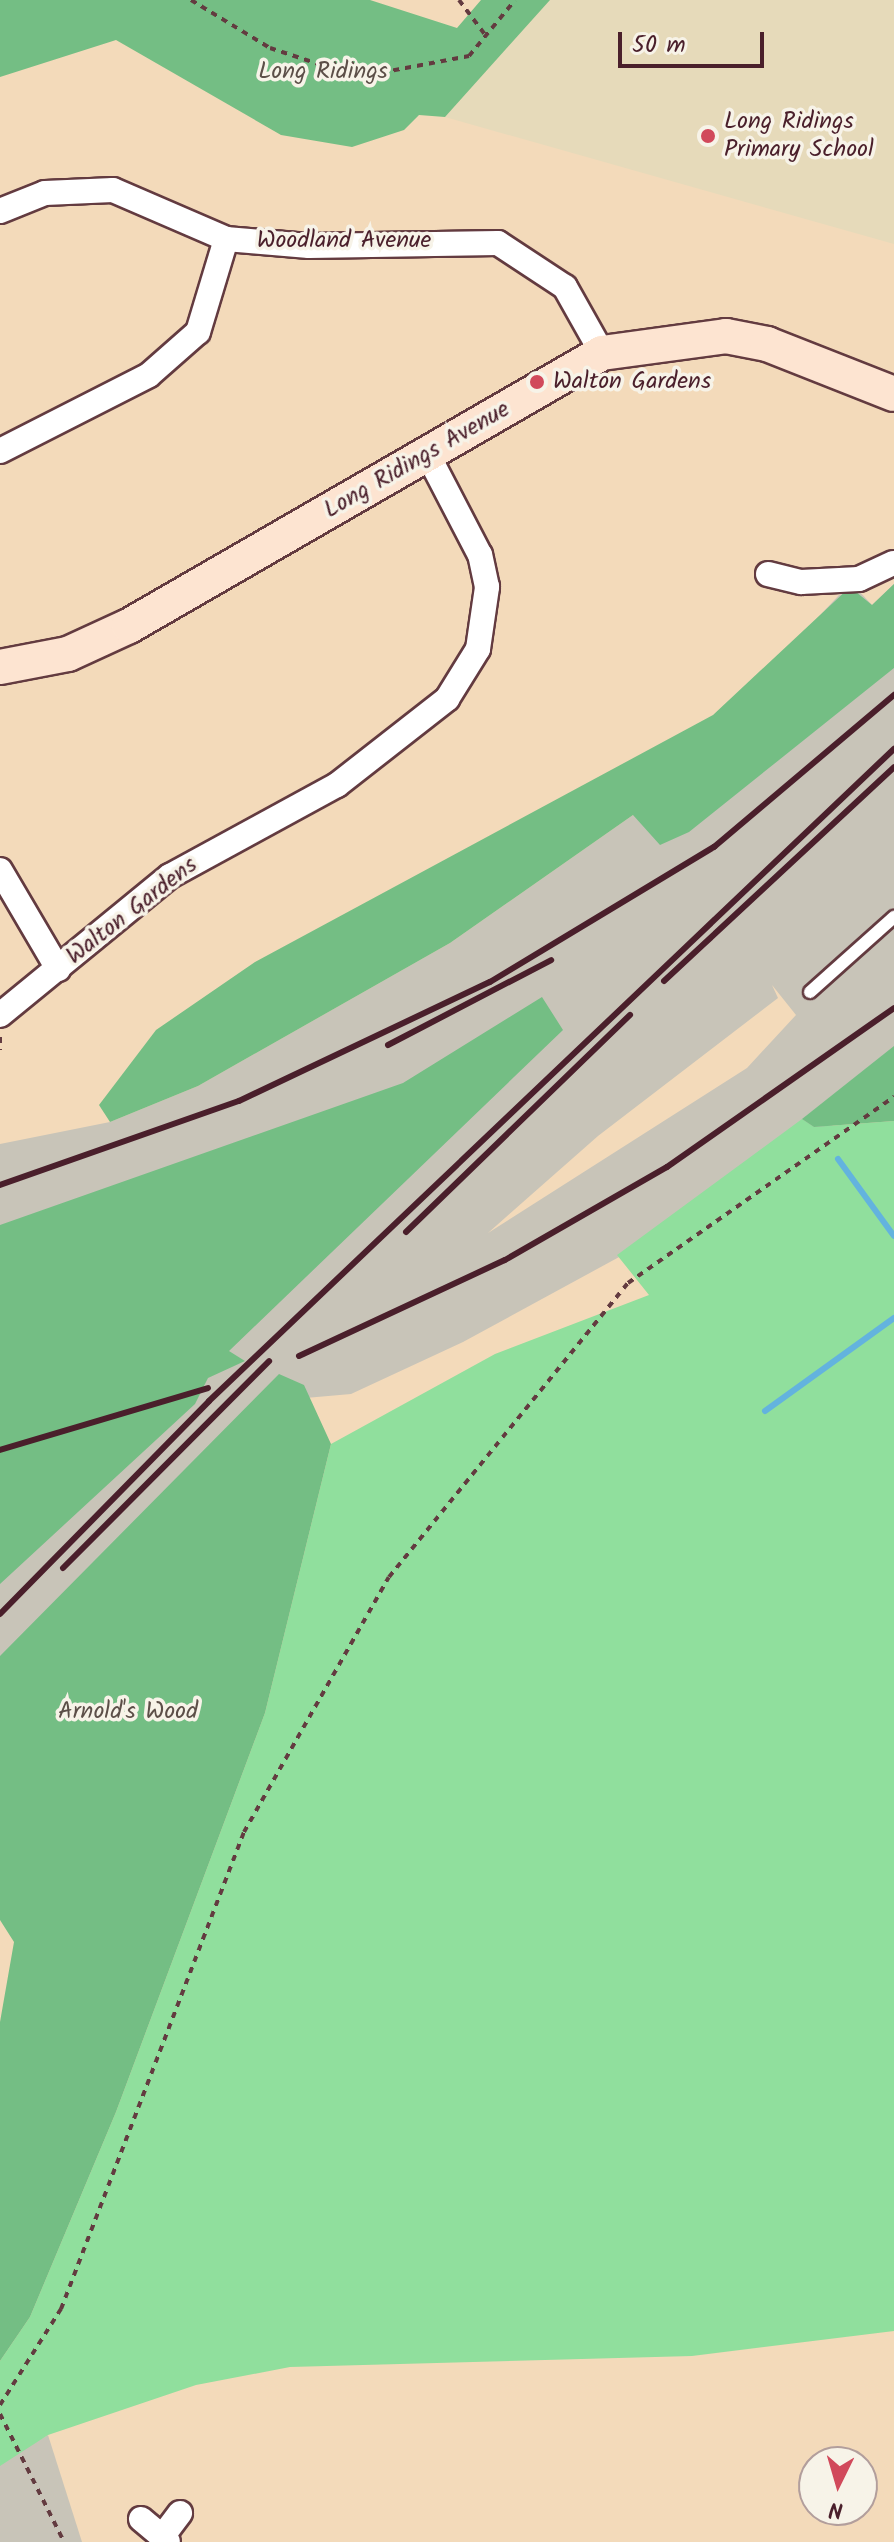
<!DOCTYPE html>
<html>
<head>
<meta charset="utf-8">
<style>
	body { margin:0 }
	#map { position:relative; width:894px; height:2542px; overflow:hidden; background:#f3daba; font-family:Kalam,sans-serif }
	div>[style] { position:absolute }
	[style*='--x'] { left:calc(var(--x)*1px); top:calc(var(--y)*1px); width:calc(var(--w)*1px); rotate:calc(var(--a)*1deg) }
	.built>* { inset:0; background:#e6daba }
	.industrial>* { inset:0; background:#c8c4b8 }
	.green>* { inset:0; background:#90df9d }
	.forest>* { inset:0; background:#74be84 }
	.stream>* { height:6px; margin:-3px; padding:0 3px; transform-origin:3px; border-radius:3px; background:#63b3de }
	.path>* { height:4px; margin-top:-2px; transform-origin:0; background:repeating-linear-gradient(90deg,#633b40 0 6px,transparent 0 12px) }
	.roads { filter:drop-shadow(2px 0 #633b40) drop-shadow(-2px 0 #633b40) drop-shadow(0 2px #633b40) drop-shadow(0 -2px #633b40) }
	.lane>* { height:12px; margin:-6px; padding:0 6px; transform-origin:6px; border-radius:6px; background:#fff }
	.street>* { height:24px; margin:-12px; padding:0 12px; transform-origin:12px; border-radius:12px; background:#fff }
	.secondary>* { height:34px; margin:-17px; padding:0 17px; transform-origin:17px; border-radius:17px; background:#fde4d1 }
	.rail>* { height:6px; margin:-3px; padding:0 3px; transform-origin:3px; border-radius:3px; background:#4a1f2b }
	.dots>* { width:22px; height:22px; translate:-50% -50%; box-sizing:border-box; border:4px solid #f7f3e8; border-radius:50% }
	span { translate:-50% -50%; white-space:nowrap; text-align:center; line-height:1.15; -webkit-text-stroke:7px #f7f3e8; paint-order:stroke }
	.park-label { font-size:24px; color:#5c4f48 }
	.poi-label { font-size:24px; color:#4a1f2b }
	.left { translate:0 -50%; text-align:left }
	.street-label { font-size:24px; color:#4a1f2b }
	.north { position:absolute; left:798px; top:2446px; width:80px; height:80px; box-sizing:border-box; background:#f7f3e8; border:2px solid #b29e9c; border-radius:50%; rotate:185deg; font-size:22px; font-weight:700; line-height:32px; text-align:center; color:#4a1f2b }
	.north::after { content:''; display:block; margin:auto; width:28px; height:36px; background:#d1495b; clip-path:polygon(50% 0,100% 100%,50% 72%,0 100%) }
	.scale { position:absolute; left:618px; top:32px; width:146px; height:36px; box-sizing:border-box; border:4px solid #4a1f2b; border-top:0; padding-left:10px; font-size:24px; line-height:28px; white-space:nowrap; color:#4a1f2b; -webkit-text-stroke:6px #f7f3e8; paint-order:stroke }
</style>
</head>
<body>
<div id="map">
	<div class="built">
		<i style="clip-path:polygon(550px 0,894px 0,894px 244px,445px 117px)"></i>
	</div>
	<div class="industrial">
		<i style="clip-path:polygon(evenodd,894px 584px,894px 1084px,711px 1207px,463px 1342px,351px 1394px,294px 1399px,0 1660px,0 1144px,110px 1122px,198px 1086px,450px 943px,633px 815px,839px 595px,858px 590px,872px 605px,894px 584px,772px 985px,796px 1015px,747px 1068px,488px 1233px,598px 1136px,778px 998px,772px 985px)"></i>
		<i style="clip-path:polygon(48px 2435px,82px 2542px,0 2542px,0 2463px)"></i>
	</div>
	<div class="green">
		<i style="clip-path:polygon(802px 1119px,814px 1127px,894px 1121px,894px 2331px,692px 2356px,290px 2367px,196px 2385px,48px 2435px,0 2466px,0 2361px,30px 2317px,116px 2112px,265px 1713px,331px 1444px,495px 1354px,649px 1295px,617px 1255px)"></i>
	</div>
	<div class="forest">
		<i style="clip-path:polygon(0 0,370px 0,457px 28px,481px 0,550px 0,445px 117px,419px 115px,404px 130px,352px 147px,281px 135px,116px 40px,0 77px)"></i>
		<i style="clip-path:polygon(894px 584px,894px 668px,689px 832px,660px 845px,633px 815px,450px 943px,198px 1086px,110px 1122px,99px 1105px,156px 1030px,255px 962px,713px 715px,850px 587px,872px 605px)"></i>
		<i style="clip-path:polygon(542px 997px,563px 1030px,229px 1351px,245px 1361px,208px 1378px,195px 1404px,0 1584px,0 1225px,403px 1083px)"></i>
		<i style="clip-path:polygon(894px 1046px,894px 1121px,814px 1127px,802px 1119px)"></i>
		<i style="clip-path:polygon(279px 1374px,304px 1385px,331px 1444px,265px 1713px,116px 2112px,30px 2317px,0 2361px,0 2022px,14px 1942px,0 1920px,0 1656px)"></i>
	</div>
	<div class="stream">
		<i style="--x:838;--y:1159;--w:95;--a:54"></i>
		<i style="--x:765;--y:1411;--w:159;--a:-35.8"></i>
	</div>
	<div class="path">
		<i style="--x:191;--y:0;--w:92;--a:31.3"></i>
		<i style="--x:270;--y:48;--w:93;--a:18.2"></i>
		<i style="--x:358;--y:77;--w:113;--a:-10.7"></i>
		<i style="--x:469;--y:56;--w:72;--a:-50.6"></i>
		<i style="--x:459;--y:0;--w:45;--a:53.1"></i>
		<i style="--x:0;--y:1037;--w:13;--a:90"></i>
		<i style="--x:0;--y:2405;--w:114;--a:-57.6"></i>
		<i style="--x:61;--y:2309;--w:511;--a:-69.01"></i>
		<i style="--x:244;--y:1832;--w:293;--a:-60.4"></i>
		<i style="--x:389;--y:1577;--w:379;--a:-50.9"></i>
		<i style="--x:628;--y:1283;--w:325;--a:-35"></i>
		<i style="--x:0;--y:2414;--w:143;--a:63.4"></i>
	</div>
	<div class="roads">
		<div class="lane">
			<i style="--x:810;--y:992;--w:113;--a:-41.8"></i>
		</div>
		<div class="street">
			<i style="--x:0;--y:211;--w:48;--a:-21.8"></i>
			<i style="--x:45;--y:193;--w:68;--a:-2.5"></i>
			<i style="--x:113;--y:190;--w:123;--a:23.4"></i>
			<i style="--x:226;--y:239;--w:83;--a:4.8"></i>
			<i style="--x:309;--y:246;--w:189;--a:-0.9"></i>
			<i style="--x:498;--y:243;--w:80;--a:33.3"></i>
			<i style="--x:565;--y:287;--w:76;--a:60.7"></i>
			<i style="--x:0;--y:451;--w:167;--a:-27"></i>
			<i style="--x:149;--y:375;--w:65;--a:-41.3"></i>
			<i style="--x:198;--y:332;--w:97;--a:-73.2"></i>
			<i style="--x:768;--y:574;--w:34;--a:14"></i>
			<i style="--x:801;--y:582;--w:58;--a:-3"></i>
			<i style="--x:859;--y:579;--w:38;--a:-25"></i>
			<i style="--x:0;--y:870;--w:115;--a:59.6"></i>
			<i style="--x:0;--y:1015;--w:220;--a:-39.3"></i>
			<i style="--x:170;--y:876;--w:190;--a:-28.6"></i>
			<i style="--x:337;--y:785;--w:140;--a:-38"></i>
			<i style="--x:447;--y:699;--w:59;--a:-58.2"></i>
			<i style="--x:478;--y:649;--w:63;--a:-81.7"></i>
			<i style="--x:487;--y:587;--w:33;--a:-102"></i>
			<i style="--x:480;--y:555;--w:113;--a:-117.5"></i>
			<i style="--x:141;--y:2519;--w:35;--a:40"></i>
			<i style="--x:162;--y:2537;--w:30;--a:-53"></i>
		</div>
		<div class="secondary">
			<i style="--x:0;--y:667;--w:69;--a:-10.8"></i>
			<i style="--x:68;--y:654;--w:67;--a:-24.7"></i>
			<i style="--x:129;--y:626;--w:546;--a:-29.99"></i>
			<i style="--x:602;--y:353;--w:125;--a:-7.8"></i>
			<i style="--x:726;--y:336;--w:42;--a:11"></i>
			<i style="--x:767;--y:344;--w:136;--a:21.5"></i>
		</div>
	</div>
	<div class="rail">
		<i style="--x:664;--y:981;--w:314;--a:-42.9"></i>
		<i style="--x:388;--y:1045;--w:184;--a:-27.5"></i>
		<i style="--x:0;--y:1185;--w:253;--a:-19.4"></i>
		<i style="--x:239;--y:1101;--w:278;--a:-25.4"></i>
		<i style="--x:490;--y:982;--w:262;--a:-31.1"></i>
		<i style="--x:714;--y:847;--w:236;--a:-40.2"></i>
		<i style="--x:406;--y:1232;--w:312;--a:-44.1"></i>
		<i style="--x:299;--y:1356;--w:227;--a:-25"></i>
		<i style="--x:505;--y:1260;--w:187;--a:-29.9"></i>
		<i style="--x:667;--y:1167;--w:277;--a:-35"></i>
		<i style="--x:0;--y:1450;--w:217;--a:-16.6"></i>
		<i style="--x:63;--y:1568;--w:292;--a:-45.1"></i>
		<i style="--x:0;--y:1614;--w:298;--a:-45.5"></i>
		<i style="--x:209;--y:1401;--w:946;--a:-43.59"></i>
	</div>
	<div class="dots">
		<i style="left:708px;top:136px;background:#d1495b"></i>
		<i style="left:537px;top:382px;background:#d1495b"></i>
	</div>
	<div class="park-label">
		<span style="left:323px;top:72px">Long Ridings</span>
		<span style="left:128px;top:1712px">Arnold's Wood</span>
	</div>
	<div class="poi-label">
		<span class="left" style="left:724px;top:136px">Long Ridings<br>Primary School</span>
		<span class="left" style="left:553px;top:382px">Walton Gardens</span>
	</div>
	<div class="street-label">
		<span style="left:344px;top:241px">Woodland Avenue</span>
		<span style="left:417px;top:460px;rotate:-30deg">Long Ridings Avenue</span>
		<span style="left:132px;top:911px;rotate:-38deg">Walton Gardens</span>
	</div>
	<div class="north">N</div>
	<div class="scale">50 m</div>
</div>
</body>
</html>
